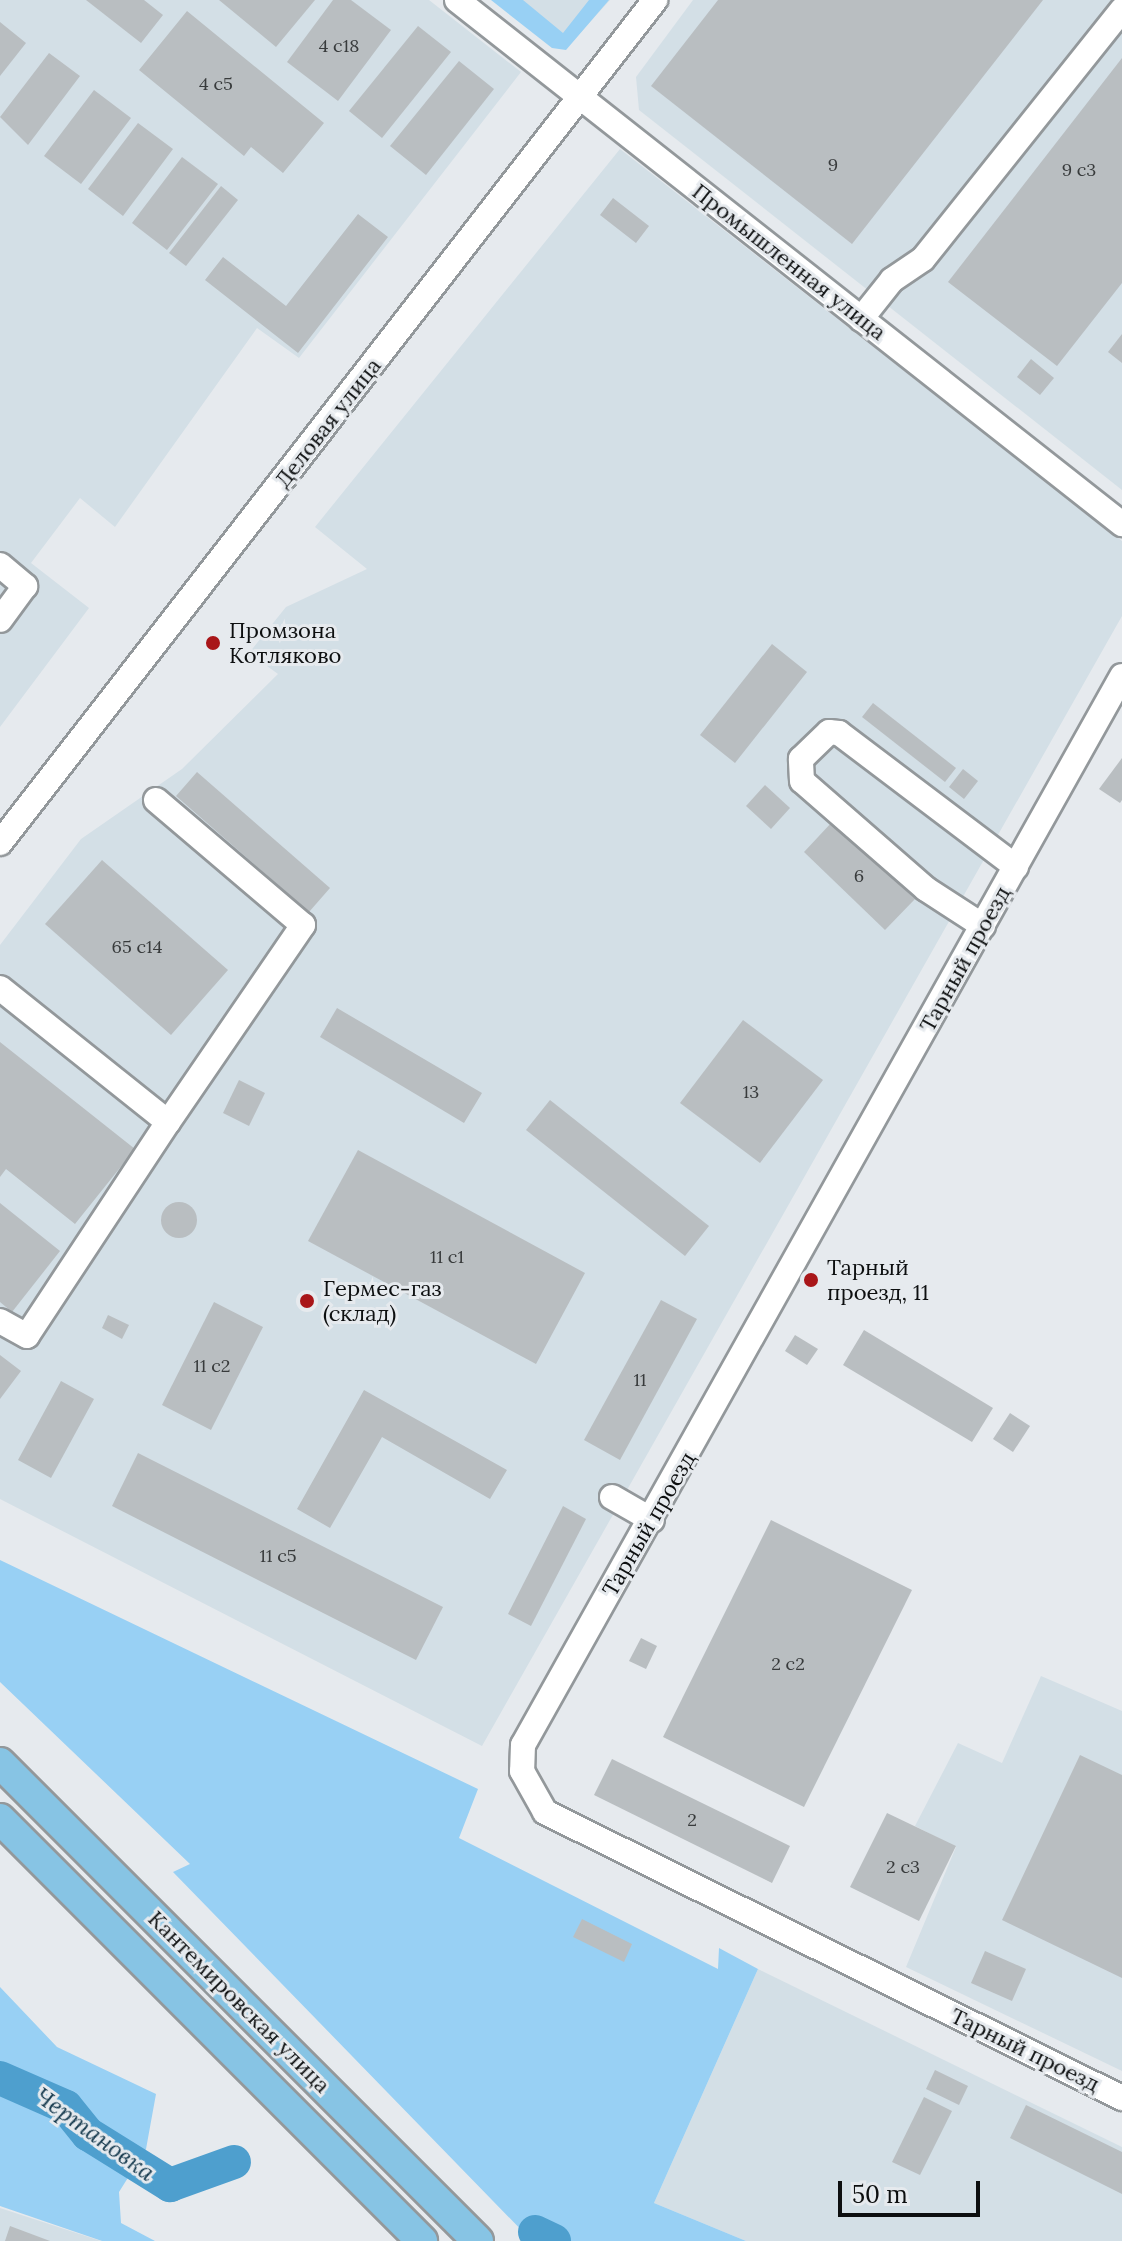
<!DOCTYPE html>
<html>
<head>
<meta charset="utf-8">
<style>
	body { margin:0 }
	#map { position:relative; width:1122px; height:2241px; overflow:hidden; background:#e6eaee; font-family:Lora,serif }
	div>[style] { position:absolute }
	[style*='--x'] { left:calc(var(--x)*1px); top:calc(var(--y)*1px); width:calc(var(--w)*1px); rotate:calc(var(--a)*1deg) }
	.built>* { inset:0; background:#d3dfe6 }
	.green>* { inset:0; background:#98d0f4 }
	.river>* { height:34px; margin:-17px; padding:0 17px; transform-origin:17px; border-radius:17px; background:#4e9fce }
	.building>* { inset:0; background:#b9bec1 }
	.round { border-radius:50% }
	.roads { filter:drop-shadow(2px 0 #93989b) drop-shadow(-2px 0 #93989b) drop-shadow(0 2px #93989b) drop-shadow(0 -2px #93989b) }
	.minor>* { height:24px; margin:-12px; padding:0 12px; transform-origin:12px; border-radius:12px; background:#fff }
	.major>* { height:30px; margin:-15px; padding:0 15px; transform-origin:15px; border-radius:15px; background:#87c4e4 }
	.dots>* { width:22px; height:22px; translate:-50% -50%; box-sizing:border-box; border:4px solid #e6eaee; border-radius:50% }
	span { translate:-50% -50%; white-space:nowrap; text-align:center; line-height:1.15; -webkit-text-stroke:6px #e6eaee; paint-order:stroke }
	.number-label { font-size:18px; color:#383b3c }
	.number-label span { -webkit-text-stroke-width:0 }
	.street-label { font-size:22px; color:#0d0f10 }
	.poi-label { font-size:22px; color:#0d0f10 }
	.left { translate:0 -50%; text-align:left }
	.water-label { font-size:24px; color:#15394d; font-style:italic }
	.scale { position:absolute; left:838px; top:2181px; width:142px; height:36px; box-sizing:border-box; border:4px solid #0d0f10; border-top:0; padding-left:10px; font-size:24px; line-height:28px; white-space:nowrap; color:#0d0f10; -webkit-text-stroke:6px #e6eaee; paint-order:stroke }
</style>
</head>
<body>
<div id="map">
	<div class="built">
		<i style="clip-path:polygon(0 0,429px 0,521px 72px,299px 358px,257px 328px,115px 527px,80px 498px,31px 563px,89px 608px,0 727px)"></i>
		<i style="clip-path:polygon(507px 0,610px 0,571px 43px)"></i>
		<i style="clip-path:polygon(693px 0,1122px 0,1122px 490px,639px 110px,636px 77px)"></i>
		<i style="clip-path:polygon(620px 149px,1122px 541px,1122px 616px,482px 1746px,0 1499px,0 945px,81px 839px,182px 769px,278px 674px,249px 653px,286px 607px,367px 569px,315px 527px)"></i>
		<i style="clip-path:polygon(1041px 1676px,1122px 1711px,1122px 2071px,906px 1967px,956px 1847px,915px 1826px,958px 1743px,1002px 1763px)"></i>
		<i style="clip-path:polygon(758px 1969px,1122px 2147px,1122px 2241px,746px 2241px,654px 2203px)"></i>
		<i style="clip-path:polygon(0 2208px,101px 2241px,0 2241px)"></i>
	</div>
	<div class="green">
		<i style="clip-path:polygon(491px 0,523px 0,563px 33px,589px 0,609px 0,566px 50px,552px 48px)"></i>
		<i style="clip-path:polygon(0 1560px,478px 1789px,459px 1838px,718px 1969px,719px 1948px,758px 1969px,654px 2203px,746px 2241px,532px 2241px,173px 1872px,190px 1864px,0 1682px)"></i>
		<i style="clip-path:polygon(0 1987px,57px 2047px,156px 2094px,146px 2149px,119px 2192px,121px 2223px,155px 2241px,102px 2241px,0 2206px)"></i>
	</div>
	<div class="river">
		<i style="--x:0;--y:2078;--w:72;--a:23.7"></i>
		<i style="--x:66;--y:2107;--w:35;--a:51"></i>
		<i style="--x:88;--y:2134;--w:97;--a:31.9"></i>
		<i style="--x:170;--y:2185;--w:68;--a:-19.8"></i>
		<i style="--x:535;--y:2232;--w:21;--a:25"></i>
	</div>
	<div class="building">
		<i style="clip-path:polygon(86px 0,144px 0,163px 15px,141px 43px)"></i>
		<i style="clip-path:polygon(219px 0,315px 0,276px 47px)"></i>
		<i style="clip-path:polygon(333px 0,351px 0,391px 30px,338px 101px,287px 62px)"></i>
		<i style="clip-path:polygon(718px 0,1043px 0,852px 244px,651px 86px)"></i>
		<i style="clip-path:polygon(187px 11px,324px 123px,283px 173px,251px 147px,244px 156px,139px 70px)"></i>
		<i style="clip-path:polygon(0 22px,26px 43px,0 76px)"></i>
		<i style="clip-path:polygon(418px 26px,451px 52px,382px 138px,349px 111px)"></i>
		<i style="clip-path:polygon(49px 53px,80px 76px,28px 145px,0 117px)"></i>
		<i style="clip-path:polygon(1122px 58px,1122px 283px,1057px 366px,948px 282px)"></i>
		<i style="clip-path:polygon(459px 61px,494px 89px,426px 175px,390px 146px)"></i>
		<i style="clip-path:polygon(94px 90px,131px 118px,81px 184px,44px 156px)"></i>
		<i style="clip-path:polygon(138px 123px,173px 149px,123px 216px,88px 189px)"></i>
		<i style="clip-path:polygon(182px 157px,218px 184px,167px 250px,132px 223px)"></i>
		<i style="clip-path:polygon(221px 186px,238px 200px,186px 266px,169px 253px)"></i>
		<i style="clip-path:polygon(613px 198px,649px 226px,636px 243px,600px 215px)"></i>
		<i style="clip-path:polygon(358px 214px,388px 237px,298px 353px,205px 280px,223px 257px,286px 306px)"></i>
		<i style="clip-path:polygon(1122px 334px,1122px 363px,1108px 352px)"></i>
		<i style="clip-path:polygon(1031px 359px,1054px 378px,1040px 395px,1017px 377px)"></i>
		<i style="clip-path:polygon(772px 644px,807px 672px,735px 763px,700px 735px)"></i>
		<i style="clip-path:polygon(873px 703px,956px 768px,945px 782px,862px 717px)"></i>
		<i style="clip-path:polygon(1122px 758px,1122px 800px,1120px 803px,1099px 789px)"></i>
		<i style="clip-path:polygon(963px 769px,978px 781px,964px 799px,949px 787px)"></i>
		<i style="clip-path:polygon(197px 772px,330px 888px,309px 912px,176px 796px)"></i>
		<i style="clip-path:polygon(765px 785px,790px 808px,771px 829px,746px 806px)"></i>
		<i style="clip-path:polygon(833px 821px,915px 899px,885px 930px,804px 852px)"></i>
		<i style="clip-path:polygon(102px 860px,228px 970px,171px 1035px,45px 924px)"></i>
		<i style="clip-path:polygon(337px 1008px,482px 1093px,464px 1123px,320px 1037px)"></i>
		<i style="clip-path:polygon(743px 1020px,823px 1080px,760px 1163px,680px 1103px)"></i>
		<i style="clip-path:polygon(0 1042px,135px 1149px,75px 1224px,6px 1169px,0 1177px)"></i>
		<i style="clip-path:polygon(239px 1080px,265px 1093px,249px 1126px,223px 1113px)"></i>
		<i style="clip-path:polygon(550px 1100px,709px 1226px,685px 1256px,526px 1130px)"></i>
		<i style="clip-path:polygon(358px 1150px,585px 1273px,536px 1364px,308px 1241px)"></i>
		<i class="round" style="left:161px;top:1202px;width:36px;height:36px"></i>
		<i style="clip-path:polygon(0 1203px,60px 1251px,12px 1312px,0 1302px)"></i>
		<i style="clip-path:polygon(661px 1300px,697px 1319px,620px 1460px,584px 1440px)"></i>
		<i style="clip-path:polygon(214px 1302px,263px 1327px,211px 1430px,162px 1405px)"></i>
		<i style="clip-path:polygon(108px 1315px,129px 1325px,122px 1339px,102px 1328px)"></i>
		<i style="clip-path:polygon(864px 1330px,993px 1408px,972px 1442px,843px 1365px)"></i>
		<i style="clip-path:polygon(795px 1335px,818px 1349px,807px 1365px,785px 1351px)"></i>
		<i style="clip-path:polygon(0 1355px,21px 1371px,0 1399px)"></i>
		<i style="clip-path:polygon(61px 1381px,94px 1399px,51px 1478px,18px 1460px)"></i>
		<i style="clip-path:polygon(364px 1390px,507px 1470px,490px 1499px,382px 1437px,330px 1528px,297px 1509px)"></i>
		<i style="clip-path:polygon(1010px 1413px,1030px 1426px,1013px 1452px,993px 1439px)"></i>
		<i style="clip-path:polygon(138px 1453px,443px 1607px,416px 1660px,112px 1506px)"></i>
		<i style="clip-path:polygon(563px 1506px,586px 1519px,531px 1626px,508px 1614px)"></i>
		<i style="clip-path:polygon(771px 1520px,912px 1590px,804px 1807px,663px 1737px)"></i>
		<i style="clip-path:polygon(641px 1638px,657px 1646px,646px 1669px,629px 1661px)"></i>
		<i style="clip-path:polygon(1080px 1755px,1122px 1775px,1122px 1978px,1002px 1920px)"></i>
		<i style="clip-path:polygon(612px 1759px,790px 1846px,772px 1883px,594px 1795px)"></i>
		<i style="clip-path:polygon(887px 1813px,956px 1846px,919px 1921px,850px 1887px)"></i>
		<i style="clip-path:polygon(582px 1919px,632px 1944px,624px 1962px,573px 1937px)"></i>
		<i style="clip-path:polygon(985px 1951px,1026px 1969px,1012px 2001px,971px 1983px)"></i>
		<i style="clip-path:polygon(935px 2070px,968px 2086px,959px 2105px,926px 2089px)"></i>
		<i style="clip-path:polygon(924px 2097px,952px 2111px,920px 2175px,892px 2162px)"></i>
		<i style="clip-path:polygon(1026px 2105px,1122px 2152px,1122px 2194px,1010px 2138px)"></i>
		<i style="clip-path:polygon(10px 2226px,50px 2241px,5px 2241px)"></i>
	</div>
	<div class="roads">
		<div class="minor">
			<i style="--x:457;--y:0;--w:847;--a:38.24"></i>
			<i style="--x:861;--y:319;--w:50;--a:-51.5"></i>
			<i style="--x:892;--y:280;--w:37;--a:-34"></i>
			<i style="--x:923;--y:259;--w:319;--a:-51.4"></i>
			<i style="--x:0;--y:565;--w:33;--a:40"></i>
			<i style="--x:25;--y:586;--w:42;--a:126.3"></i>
			<i style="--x:1122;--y:676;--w:1225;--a:119.26"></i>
			<i style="--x:523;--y:1745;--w:26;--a:92"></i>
			<i style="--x:522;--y:1771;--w:47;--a:60.7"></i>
			<i style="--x:545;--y:1812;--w:644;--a:26.37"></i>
			<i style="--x:156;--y:800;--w:193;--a:40.4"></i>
			<i style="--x:303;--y:925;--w:239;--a:124.4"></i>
			<i style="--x:0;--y:843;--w:1068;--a:-52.15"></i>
			<i style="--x:983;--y:926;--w:68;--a:-147"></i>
			<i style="--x:926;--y:889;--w:164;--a:-138.9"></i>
			<i style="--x:802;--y:781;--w:22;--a:-93"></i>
			<i style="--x:801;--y:759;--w:39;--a:-44"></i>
			<i style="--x:829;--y:732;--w:10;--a:6"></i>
			<i style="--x:839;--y:733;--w:222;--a:37.1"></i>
			<i style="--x:0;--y:988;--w:215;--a:38.6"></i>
			<i style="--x:168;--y:1122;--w:256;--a:123.4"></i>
			<i style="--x:27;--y:1336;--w:31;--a:-151"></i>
			<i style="--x:612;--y:1497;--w:46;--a:29.9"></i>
		</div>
		<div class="major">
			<i style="--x:0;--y:1763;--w:676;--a:45"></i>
			<i style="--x:0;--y:1819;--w:597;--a:45"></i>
		</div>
	</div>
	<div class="dots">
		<i style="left:213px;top:643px;background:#a91619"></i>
		<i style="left:811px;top:1280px;background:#a91619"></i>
		<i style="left:307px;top:1301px;background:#a91619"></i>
	</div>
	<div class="number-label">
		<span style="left:339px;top:46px">4 с18</span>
		<span style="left:216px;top:84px">4 с5</span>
		<span style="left:833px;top:165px">9</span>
		<span style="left:1079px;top:170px">9 с3</span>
		<span style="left:859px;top:876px">6</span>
		<span style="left:137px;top:947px">65 с14</span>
		<span style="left:751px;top:1092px">13</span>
		<span style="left:447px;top:1257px">11 с1</span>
		<span style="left:212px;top:1366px">11 с2</span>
		<span style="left:640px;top:1380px">11</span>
		<span style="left:278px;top:1556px">11 с5</span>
		<span style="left:788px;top:1664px">2 с2</span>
		<span style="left:692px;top:1820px">2</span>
		<span style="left:903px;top:1867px">2 с3</span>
	</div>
	<div class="street-label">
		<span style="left:789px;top:262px;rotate:38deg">Промышленная улица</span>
		<span style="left:328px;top:423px;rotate:-52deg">Деловая улица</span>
		<span style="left:965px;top:959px;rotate:-61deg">Тарный проезд</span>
		<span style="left:649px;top:1524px;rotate:-60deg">Тарный проезд</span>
		<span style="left:239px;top:2002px;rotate:45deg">Кантемировская улица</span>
		<span style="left:1025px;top:2050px;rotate:26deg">Тарный проезд</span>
	</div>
	<div class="poi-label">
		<span class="left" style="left:229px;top:643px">Промзона<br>Котляково</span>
		<span class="left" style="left:827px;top:1280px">Тарный<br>проезд, 11</span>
		<span class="left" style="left:323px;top:1301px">Гермес-газ<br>(склад)</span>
	</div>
	<div class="water-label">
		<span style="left:95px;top:2134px;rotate:36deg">Чертановка</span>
	</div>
	<div class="scale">50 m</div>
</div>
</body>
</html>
